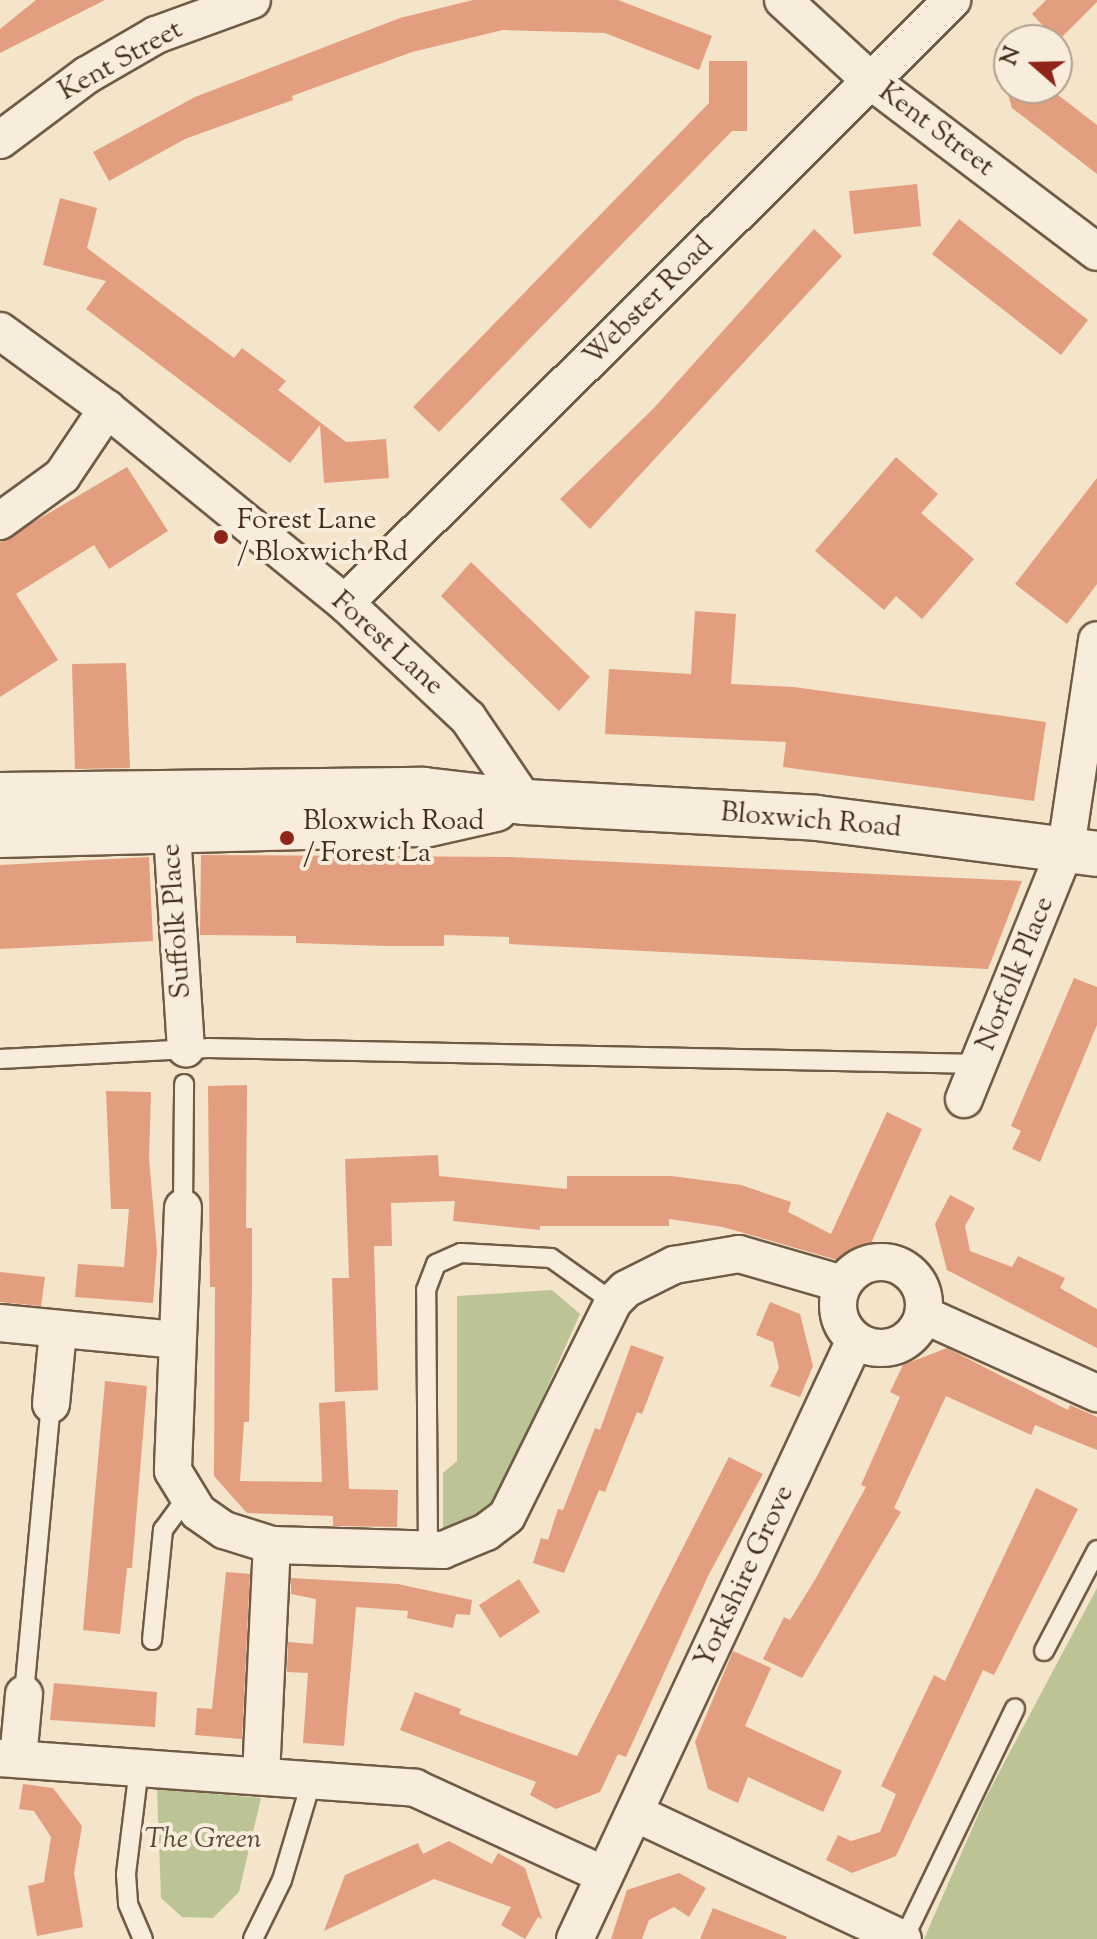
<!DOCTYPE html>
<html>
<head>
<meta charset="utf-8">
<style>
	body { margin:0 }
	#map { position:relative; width:1097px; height:1939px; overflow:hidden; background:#f4e4c9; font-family:"Sorts Mill Goudy",serif }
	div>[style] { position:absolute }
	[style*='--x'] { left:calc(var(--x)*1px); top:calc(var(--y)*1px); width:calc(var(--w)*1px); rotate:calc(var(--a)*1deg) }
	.green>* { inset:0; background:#bcc496 }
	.building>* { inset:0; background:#e39e7f }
	.roads { filter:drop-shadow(2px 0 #705b45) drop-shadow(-2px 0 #705b45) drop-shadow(0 2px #705b45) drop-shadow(0 -2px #705b45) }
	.service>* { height:18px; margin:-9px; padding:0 9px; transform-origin:9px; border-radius:9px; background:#f8eddc }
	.minor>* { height:36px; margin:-18px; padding:0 18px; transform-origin:18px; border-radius:18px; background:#f8eddc }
	.minor>.ring { margin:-18px; padding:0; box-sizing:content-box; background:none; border:36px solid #f8eddc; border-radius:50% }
	.secondary>* { height:44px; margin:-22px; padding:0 22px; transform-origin:22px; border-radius:22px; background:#f8eddc }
	.dots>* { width:22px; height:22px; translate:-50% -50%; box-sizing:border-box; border:4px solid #f8eddc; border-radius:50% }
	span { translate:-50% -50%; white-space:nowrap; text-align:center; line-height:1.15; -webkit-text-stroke:8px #f8eddc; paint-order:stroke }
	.street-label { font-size:28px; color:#442d19 }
	.poi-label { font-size:28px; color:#442d19 }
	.left { translate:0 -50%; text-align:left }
	.park-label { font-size:28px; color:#5c4b32; font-style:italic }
	.north { position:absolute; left:993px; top:24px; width:80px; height:80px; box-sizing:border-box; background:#f8eddc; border:2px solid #b0a08e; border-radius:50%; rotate:290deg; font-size:22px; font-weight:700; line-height:32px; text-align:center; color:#442d19 }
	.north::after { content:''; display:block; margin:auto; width:28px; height:36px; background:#8f2418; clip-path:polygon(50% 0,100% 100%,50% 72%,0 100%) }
</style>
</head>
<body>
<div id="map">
	<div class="green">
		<i style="clip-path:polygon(552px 1290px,580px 1314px,497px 1500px,443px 1537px,443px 1473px,457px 1461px,457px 1296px)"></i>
		<i style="clip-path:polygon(1097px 1588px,1097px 1939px,924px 1939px,985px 1799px)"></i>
		<i style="clip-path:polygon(157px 1789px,261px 1798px,239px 1892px,213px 1918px,182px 1917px,161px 1898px)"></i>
	</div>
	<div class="building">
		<i style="clip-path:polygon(36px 0,105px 0,0 53px,0 29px)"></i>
		<i style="clip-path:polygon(473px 0,618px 0,712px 36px,699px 70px,605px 33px,503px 30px,412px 52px,292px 96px,293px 100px,185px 139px,109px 181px,93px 152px,195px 97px,400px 18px)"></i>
		<i style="clip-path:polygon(1046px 0,1097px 0,1097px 2px,1057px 42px,1026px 40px,1050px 33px,1032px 14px)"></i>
		<i style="clip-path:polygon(1009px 45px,1009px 88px,1049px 88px,1097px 125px,1097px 174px,1012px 108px,995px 49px)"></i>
		<i style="clip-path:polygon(709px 61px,747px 61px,747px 131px,732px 131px,439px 432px,413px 407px,709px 103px)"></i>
		<i style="clip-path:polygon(917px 184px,921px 226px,854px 234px,849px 191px)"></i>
		<i style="clip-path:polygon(60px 198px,97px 208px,87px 248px,234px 358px,242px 348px,286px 381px,278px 390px,346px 442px,386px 439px,389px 478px,324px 483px,320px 425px,290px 463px,86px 309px,106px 281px,43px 265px)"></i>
		<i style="clip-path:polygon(959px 219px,1088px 320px,1061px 355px,932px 254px)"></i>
		<i style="clip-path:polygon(814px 229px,842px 256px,590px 529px,560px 499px,653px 409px)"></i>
		<i style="clip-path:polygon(896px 457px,938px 494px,921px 513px,974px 559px,922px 619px,896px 596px,884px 610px,815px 551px)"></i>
		<i style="clip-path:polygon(127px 467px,168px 531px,109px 569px,94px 545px,16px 594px,58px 660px,0 697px,0 542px)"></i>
		<i style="clip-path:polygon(1097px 478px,1097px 584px,1067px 624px,1015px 584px)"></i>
		<i style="clip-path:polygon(471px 562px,590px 677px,559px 711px,441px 596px)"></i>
		<i style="clip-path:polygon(695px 611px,736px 614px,731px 684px,794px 687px,1046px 722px,1034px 801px,783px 767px,786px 742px,605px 734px,609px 669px,691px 674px)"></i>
		<i style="clip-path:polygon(126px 663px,130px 768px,75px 769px,72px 664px)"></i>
		<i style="clip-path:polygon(201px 855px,511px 857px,1022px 881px,988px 969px,509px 944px,509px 937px,444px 935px,444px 946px,385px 946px,296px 943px,296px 936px,200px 935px)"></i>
		<i style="clip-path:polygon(149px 857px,153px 941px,0 949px,0 865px)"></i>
		<i style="clip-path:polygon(1074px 978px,1097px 987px,1097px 1025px,1040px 1162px,1012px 1149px,1021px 1131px,1011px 1126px)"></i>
		<i style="clip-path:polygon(247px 1085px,246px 1228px,252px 1228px,252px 1287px,249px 1422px,244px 1422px,240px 1481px,322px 1482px,319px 1403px,345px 1401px,349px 1489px,398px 1490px,397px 1527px,333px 1526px,333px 1516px,247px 1513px,214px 1476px,215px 1287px,210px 1287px,208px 1086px)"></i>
		<i style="clip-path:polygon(106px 1091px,151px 1092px,149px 1158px,157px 1251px,153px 1303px,75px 1297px,78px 1264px,124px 1267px,129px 1209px,111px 1209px)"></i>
		<i style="clip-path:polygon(887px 1112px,922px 1129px,868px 1250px,837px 1260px,723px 1227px,669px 1219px,669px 1226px,540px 1226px,540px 1230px,453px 1221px,455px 1201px,391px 1203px,392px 1246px,374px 1246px,378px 1390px,335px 1392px,332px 1278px,349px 1278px,345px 1159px,438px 1155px,439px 1176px,567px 1189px,567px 1176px,671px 1176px,741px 1185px,791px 1202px,788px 1212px,831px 1234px)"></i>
		<i style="clip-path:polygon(950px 1195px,975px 1208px,965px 1226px,970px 1251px,1012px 1267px,1018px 1256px,1065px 1278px,1060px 1288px,1097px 1309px,1097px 1348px,947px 1270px,935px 1224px)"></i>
		<i style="clip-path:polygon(0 1272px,45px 1277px,41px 1306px,0 1302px)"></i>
		<i style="clip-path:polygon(770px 1302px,800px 1314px,813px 1366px,800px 1397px,770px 1386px,779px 1368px,773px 1342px,756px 1335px)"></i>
		<i style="clip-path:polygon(631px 1345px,664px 1357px,642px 1414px,637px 1412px,605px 1492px,599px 1490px,564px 1573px,533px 1563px,541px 1538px,548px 1540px,558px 1509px,563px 1510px,595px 1428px,600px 1430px)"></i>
		<i style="clip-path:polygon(947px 1348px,1068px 1410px,1070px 1405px,1097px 1417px,1097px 1450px,1035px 1425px,1031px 1435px,946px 1396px,894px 1508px,901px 1512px,802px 1678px,763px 1659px,784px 1617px,790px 1620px,816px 1578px,866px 1487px,861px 1485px,900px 1397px,890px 1392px,903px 1365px)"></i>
		<i style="clip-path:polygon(105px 1381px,147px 1386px,132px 1568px,127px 1568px,120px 1634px,83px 1630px)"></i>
		<i style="clip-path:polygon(729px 1457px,763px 1474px,708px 1576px,626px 1757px,618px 1754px,600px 1792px,556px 1809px,530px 1795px,536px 1782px,400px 1730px,415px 1692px,461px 1709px,459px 1714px,577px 1756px)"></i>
		<i style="clip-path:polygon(1036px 1488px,1078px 1509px,994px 1675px,983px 1670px,896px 1856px,852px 1873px,826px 1860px,838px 1835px,851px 1841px,880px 1832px,896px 1794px,881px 1786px,934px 1675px,945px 1681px)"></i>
		<i style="clip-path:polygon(226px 1572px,250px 1574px,242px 1739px,195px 1735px,197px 1708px,212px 1709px)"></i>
		<i style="clip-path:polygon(291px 1578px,398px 1584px,472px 1600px,470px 1615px,456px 1614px,453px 1628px,407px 1618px,408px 1611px,356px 1607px,344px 1746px,303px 1743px,308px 1673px,287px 1672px,288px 1642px,313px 1644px,316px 1599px,291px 1594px)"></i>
		<i style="clip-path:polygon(519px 1579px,540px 1612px,500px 1638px,479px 1605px)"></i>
		<i style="clip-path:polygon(733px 1651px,771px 1668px,745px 1726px,842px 1771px,823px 1812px,748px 1777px,738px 1803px,708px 1789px,695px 1742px)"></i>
		<i style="clip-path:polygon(54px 1683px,157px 1692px,155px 1727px,50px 1720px)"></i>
		<i style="clip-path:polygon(23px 1784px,53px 1788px,82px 1826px,74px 1873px,83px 1927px,37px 1936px,28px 1886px,44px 1882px,51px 1837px,34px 1811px,19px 1809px)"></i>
		<i style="clip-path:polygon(449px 1841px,492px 1864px,498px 1853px,525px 1868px,542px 1919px,538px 1917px,525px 1939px,501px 1925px,511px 1907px,434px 1879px,324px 1931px,345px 1875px,418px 1843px,423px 1854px)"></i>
		<i style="clip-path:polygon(679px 1873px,706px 1888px,689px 1917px,674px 1907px,649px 1920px,642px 1939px,611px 1939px,627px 1890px)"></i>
		<i style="clip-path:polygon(713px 1908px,787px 1937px,786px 1939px,700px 1939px)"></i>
	</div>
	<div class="roads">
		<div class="service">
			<i style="--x:0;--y:1059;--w:208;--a:-3"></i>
			<i style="--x:208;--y:1048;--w:772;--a:1.19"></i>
			<i style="--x:183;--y:1208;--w:124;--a:-89.5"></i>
			<i style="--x:428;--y:1549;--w:259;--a:-90.4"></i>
			<i style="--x:426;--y:1290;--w:28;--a:-69"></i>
			<i style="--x:436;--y:1264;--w:27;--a:-24"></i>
			<i style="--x:461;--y:1253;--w:90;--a:3.2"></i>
			<i style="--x:551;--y:1258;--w:76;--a:35.4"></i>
			<i style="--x:152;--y:1640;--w:111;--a:-84.3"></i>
			<i style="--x:163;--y:1530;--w:42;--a:-53.7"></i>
			<i style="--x:1044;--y:1651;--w:114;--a:-62.3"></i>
			<i style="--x:24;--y:1694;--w:291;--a:-84.7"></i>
			<i style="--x:139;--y:1768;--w:107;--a:97"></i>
			<i style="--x:126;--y:1874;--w:30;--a:86"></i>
			<i style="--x:128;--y:1904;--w:38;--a:67"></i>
			<i style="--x:904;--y:1938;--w:255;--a:-64.2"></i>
			<i style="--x:253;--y:1939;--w:66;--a:-63.8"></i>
			<i style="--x:282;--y:1880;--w:101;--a:-73.4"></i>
		</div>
		<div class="minor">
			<i style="--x:783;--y:0;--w:120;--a:42.6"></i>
			<i style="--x:871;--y:81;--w:283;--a:37.1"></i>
			<i style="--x:0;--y:140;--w:109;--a:-36.8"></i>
			<i style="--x:87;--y:75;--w:80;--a:-30.1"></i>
			<i style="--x:156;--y:35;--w:102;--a:-20"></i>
			<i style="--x:0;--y:331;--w:132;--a:36.1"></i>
			<i style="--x:107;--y:409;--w:307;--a:39.2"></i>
			<i style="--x:345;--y:603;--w:168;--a:43.1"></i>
			<i style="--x:468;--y:718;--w:102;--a:55.8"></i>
			<i style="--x:0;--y:521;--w:77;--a:-36"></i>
			<i style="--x:62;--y:476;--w:81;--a:-56.1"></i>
			<i style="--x:345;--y:603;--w:856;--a:-44.81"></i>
			<i style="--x:170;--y:802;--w:247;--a:86.3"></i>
			<i style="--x:964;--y:1099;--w:271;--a:-67.9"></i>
			<i style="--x:1066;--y:848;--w:210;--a:-81.5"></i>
			<i style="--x:183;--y:1208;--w:263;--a:92.2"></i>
			<i style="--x:173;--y:1471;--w:48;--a:58.6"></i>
			<i style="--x:198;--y:1512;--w:32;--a:35"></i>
			<i style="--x:224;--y:1530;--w:50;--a:17.4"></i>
			<i style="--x:272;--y:1545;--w:171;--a:1.7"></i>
			<i style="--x:443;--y:1550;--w:47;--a:-22.7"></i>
			<i style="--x:486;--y:1532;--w:26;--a:-37"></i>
			<i style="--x:507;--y:1516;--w:239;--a:-63.6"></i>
			<i style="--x:613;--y:1302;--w:18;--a:-45"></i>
			<i style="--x:626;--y:1289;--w:54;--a:-26.6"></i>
			<i style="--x:674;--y:1265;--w:66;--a:-9.6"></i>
			<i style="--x:739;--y:1254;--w:108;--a:16.1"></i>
			<i class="ring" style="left:838px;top:1262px;width:50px;height:50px"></i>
			<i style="--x:924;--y:1315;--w:190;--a:24.3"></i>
			<i style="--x:0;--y:1323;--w:176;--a:5.5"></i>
			<i style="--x:51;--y:1404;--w:73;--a:-84.5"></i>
			<i style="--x:0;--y:1758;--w:416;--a:4.1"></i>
			<i style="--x:415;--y:1788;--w:208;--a:24.7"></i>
			<i style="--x:18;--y:1759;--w:65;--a:-84.7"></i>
			<i style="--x:261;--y:1776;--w:231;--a:-87.3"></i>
			<i style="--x:635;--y:1813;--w:296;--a:25.2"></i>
			<i style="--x:575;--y:1939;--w:661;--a:-64.95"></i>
		</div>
		<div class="secondary">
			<i style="--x:0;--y:795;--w:424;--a:-0.7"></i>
			<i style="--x:424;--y:790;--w:102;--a:6.8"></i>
			<i style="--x:525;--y:802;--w:292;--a:3.1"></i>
			<i style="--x:817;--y:818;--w:282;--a:7.3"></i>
			<i style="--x:0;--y:835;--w:429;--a:-1.5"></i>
			<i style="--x:429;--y:824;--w:68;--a:-12.8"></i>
		</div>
	</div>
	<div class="dots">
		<i style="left:221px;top:537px;background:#8f2418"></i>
		<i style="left:287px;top:838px;background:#8f2418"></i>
	</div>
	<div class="street-label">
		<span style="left:121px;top:61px;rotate:-29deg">Kent Street</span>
		<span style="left:936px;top:130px;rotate:37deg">Kent Street</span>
		<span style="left:649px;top:302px;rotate:-45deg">Webster Road</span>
		<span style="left:387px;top:644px;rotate:42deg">Forest Lane</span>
		<span style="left:811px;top:821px;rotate:5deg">Bloxwich Road</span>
		<span style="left:177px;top:921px;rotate:-94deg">Suffolk Place</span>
		<span style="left:1016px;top:974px;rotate:-68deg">Norfolk Place</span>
		<span style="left:745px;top:1577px;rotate:-65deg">Yorkshire Grove</span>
	</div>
	<div class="poi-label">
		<span class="left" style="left:237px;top:537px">Forest Lane<br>/ Bloxwich Rd</span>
		<span class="left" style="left:303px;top:838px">Bloxwich Road<br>/ Forest La</span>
	</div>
	<div class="park-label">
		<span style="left:203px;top:1840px">The Green</span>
	</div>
	<div class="north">N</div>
</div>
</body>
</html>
